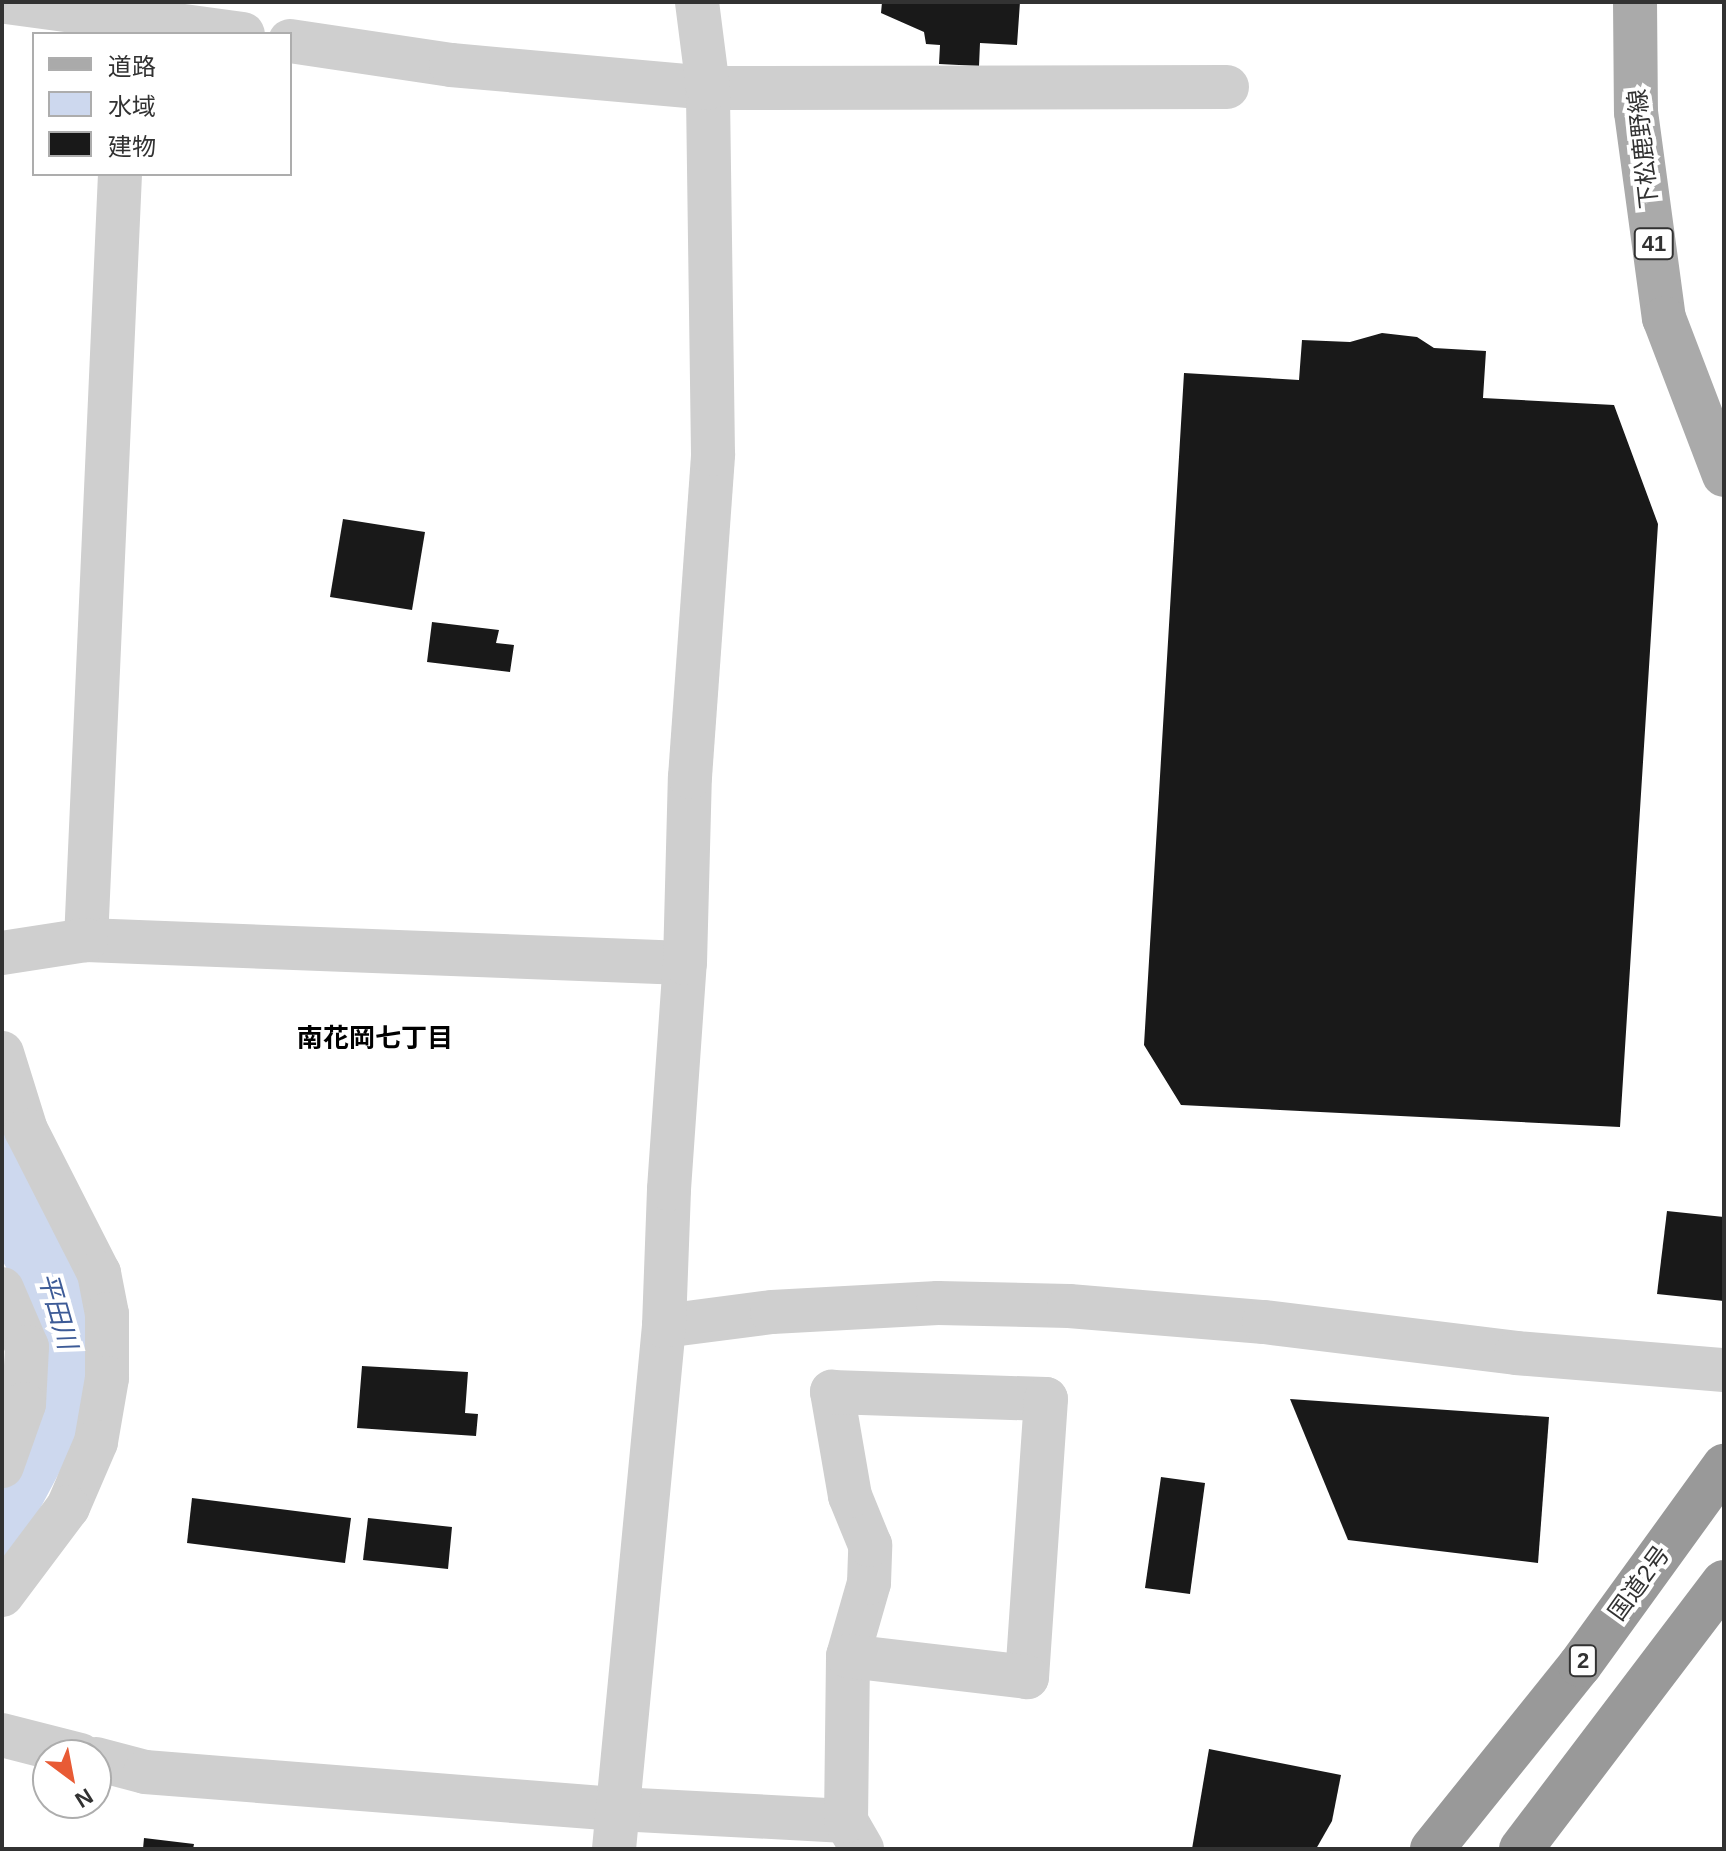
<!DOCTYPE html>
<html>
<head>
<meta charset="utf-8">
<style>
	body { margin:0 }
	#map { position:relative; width:1726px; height:1851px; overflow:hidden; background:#fff; font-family:Arial,"Noto Sans JP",sans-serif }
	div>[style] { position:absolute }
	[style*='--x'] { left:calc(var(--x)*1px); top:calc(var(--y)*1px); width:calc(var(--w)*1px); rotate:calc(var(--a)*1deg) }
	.water>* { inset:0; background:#cdd8ee }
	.building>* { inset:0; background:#191919 }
	.minor>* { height:44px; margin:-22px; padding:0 22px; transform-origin:22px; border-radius:22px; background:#cfcfcf }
	.major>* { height:44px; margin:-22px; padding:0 22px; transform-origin:22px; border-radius:22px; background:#aaa }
	.highway>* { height:44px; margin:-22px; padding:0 22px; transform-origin:22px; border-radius:22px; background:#999 }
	span { translate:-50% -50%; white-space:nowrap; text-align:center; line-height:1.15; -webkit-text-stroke:8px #fff; paint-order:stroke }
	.shield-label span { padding:2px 6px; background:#fff; border:2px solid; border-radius:6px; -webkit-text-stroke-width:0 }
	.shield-label { font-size:22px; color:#323232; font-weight:700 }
	.street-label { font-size:24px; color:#323232 }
	.neighbourhood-label { font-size:26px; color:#000; font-weight:700 }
	.water-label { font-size:26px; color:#3d5b97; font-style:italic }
	.frame { position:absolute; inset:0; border:4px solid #323232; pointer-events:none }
	.legend { position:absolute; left:32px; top:32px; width:260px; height:144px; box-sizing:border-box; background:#fff; border:2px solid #adadad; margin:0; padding:10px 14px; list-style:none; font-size:24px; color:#323232 }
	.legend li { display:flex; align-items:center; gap:16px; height:40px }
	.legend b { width:40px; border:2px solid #adadad }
	.north { position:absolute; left:32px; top:1739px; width:80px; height:80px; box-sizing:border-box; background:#fff; border:2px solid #adadad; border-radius:50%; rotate:148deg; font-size:22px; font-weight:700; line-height:32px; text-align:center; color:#323232 }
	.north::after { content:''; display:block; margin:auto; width:28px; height:36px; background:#e85b35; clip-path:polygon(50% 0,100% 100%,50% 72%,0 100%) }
</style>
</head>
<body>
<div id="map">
	<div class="water">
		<i style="clip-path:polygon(2px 1114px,58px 1227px,90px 1309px,93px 1385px,73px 1447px,27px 1533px,2px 1559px,2px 1491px,13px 1476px,39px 1327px,2px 1260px)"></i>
	</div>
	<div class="building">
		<i style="clip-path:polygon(882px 2px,1020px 2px,1017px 45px,980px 43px,979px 66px,939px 64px,940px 45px,926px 44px,924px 32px,881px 13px)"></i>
		<i style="clip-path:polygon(1382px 333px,1417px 337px,1434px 348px,1486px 351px,1483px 398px,1614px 405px,1658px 524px,1620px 1127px,1181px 1105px,1144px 1045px,1184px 373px,1299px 380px,1302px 340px,1350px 342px)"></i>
		<i style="clip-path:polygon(343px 519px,425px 532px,412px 610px,330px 597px)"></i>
		<i style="clip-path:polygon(432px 622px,499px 630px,496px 643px,514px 645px,510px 672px,427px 662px)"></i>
		<i style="clip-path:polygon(1667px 1211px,1724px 1217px,1724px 1301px,1657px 1294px)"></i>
		<i style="clip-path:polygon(362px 1366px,468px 1372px,465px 1413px,478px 1414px,476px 1436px,357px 1428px)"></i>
		<i style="clip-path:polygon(1290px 1399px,1549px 1417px,1538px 1563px,1348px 1540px)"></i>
		<i style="clip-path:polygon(1161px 1477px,1205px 1483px,1190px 1594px,1145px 1588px)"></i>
		<i style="clip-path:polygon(192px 1498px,351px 1518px,345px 1563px,187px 1543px)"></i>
		<i style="clip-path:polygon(368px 1518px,452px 1527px,448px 1569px,363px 1560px)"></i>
		<i style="clip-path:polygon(1209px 1749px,1341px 1775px,1332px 1821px,1316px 1849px,1192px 1849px)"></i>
		<i style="clip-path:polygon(144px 1838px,194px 1844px,193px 1849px,143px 1849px)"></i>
	</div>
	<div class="minor">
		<i style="--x:6;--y:2;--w:239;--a:7.7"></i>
		<i style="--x:290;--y:41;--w:163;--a:8.5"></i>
		<i style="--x:451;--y:65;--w:258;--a:5.1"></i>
		<i style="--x:708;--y:88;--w:519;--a:-0.11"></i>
		<i style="--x:120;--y:174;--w:767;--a:92.54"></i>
		<i style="--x:86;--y:940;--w:599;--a:2.2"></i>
		<i style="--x:2;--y:953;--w:85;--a:-8.8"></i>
		<i style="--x:2;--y:1053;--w:81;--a:72.7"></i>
		<i style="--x:26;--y:1130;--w:161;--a:63"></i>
		<i style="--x:99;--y:1273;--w:42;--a:79"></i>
		<i style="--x:107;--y:1314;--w:64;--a:90"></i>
		<i style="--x:107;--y:1378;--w:65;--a:99.8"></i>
		<i style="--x:96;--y:1442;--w:71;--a:113.3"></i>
		<i style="--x:68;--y:1507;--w:110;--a:126.9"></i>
		<i style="--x:2;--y:1289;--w:63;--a:66.7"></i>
		<i style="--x:27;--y:1347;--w:57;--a:93"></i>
		<i style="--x:24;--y:1404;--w:66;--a:109.5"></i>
		<i style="--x:664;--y:1326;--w:109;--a:-7.4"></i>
		<i style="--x:772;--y:1312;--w:166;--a:-3.1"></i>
		<i style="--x:938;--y:1303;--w:131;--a:1.3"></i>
		<i style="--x:1069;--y:1306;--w:196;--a:4.7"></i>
		<i style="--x:1264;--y:1322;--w:254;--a:7"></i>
		<i style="--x:1516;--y:1353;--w:209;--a:4.7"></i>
		<i style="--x:2;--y:1735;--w:81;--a:14.4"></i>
		<i style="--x:96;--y:1759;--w:51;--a:14.9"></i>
		<i style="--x:145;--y:1772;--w:474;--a:4.5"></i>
		<i style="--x:618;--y:1809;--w:228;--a:3"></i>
		<i style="--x:846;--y:1821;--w:32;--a:60"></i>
		<i style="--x:846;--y:1821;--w:165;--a:-89.3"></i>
		<i style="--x:848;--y:1656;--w:76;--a:-74"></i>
		<i style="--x:869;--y:1583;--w:38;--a:-88"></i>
		<i style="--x:870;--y:1545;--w:53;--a:-112.2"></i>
		<i style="--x:850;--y:1496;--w:106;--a:-99.8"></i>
		<i style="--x:832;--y:1392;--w:214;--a:1.9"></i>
		<i style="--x:1046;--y:1399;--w:279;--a:93.9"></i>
		<i style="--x:1027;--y:1677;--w:180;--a:-173.3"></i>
		<i style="--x:614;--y:1849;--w:525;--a:-84.54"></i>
		<i style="--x:664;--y:1326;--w:137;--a:-87.9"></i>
		<i style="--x:669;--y:1189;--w:227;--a:-86"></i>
		<i style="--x:685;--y:963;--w:186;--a:-88.5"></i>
		<i style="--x:690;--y:777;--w:324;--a:-85.9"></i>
		<i style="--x:713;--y:454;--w:366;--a:-90.8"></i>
		<i style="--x:708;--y:88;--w:87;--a:-97.3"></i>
	</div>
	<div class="major">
		<i style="--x:1635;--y:2;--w:110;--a:89.5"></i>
		<i style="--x:1636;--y:112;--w:208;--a:82.3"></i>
		<i style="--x:1664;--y:318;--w:168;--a:69.1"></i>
	</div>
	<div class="highway">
		<i style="--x:1432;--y:1849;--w:236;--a:-51.2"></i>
		<i style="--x:1580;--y:1665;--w:246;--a:-54.1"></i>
		<i style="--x:1521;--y:1849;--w:335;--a:-52.8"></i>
	</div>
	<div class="shield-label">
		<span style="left:1654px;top:244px">41</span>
		<span style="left:1583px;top:1661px">2</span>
	</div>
	<div class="street-label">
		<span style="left:1643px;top:149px;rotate:-96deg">下松鹿野線</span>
		<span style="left:1639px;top:1583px;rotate:-54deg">国道2号</span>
	</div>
	<div class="neighbourhood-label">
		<span style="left:375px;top:1039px">南花岡七丁目</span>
	</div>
	<div class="water-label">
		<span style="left:57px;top:1311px;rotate:74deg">平田川</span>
	</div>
	<div class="frame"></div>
	<ul class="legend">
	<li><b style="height:10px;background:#aaa"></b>道路</li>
	<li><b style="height:22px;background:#cdd8ee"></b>水域</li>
	<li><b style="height:22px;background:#191919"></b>建物</li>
	</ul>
	<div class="north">N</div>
</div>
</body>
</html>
